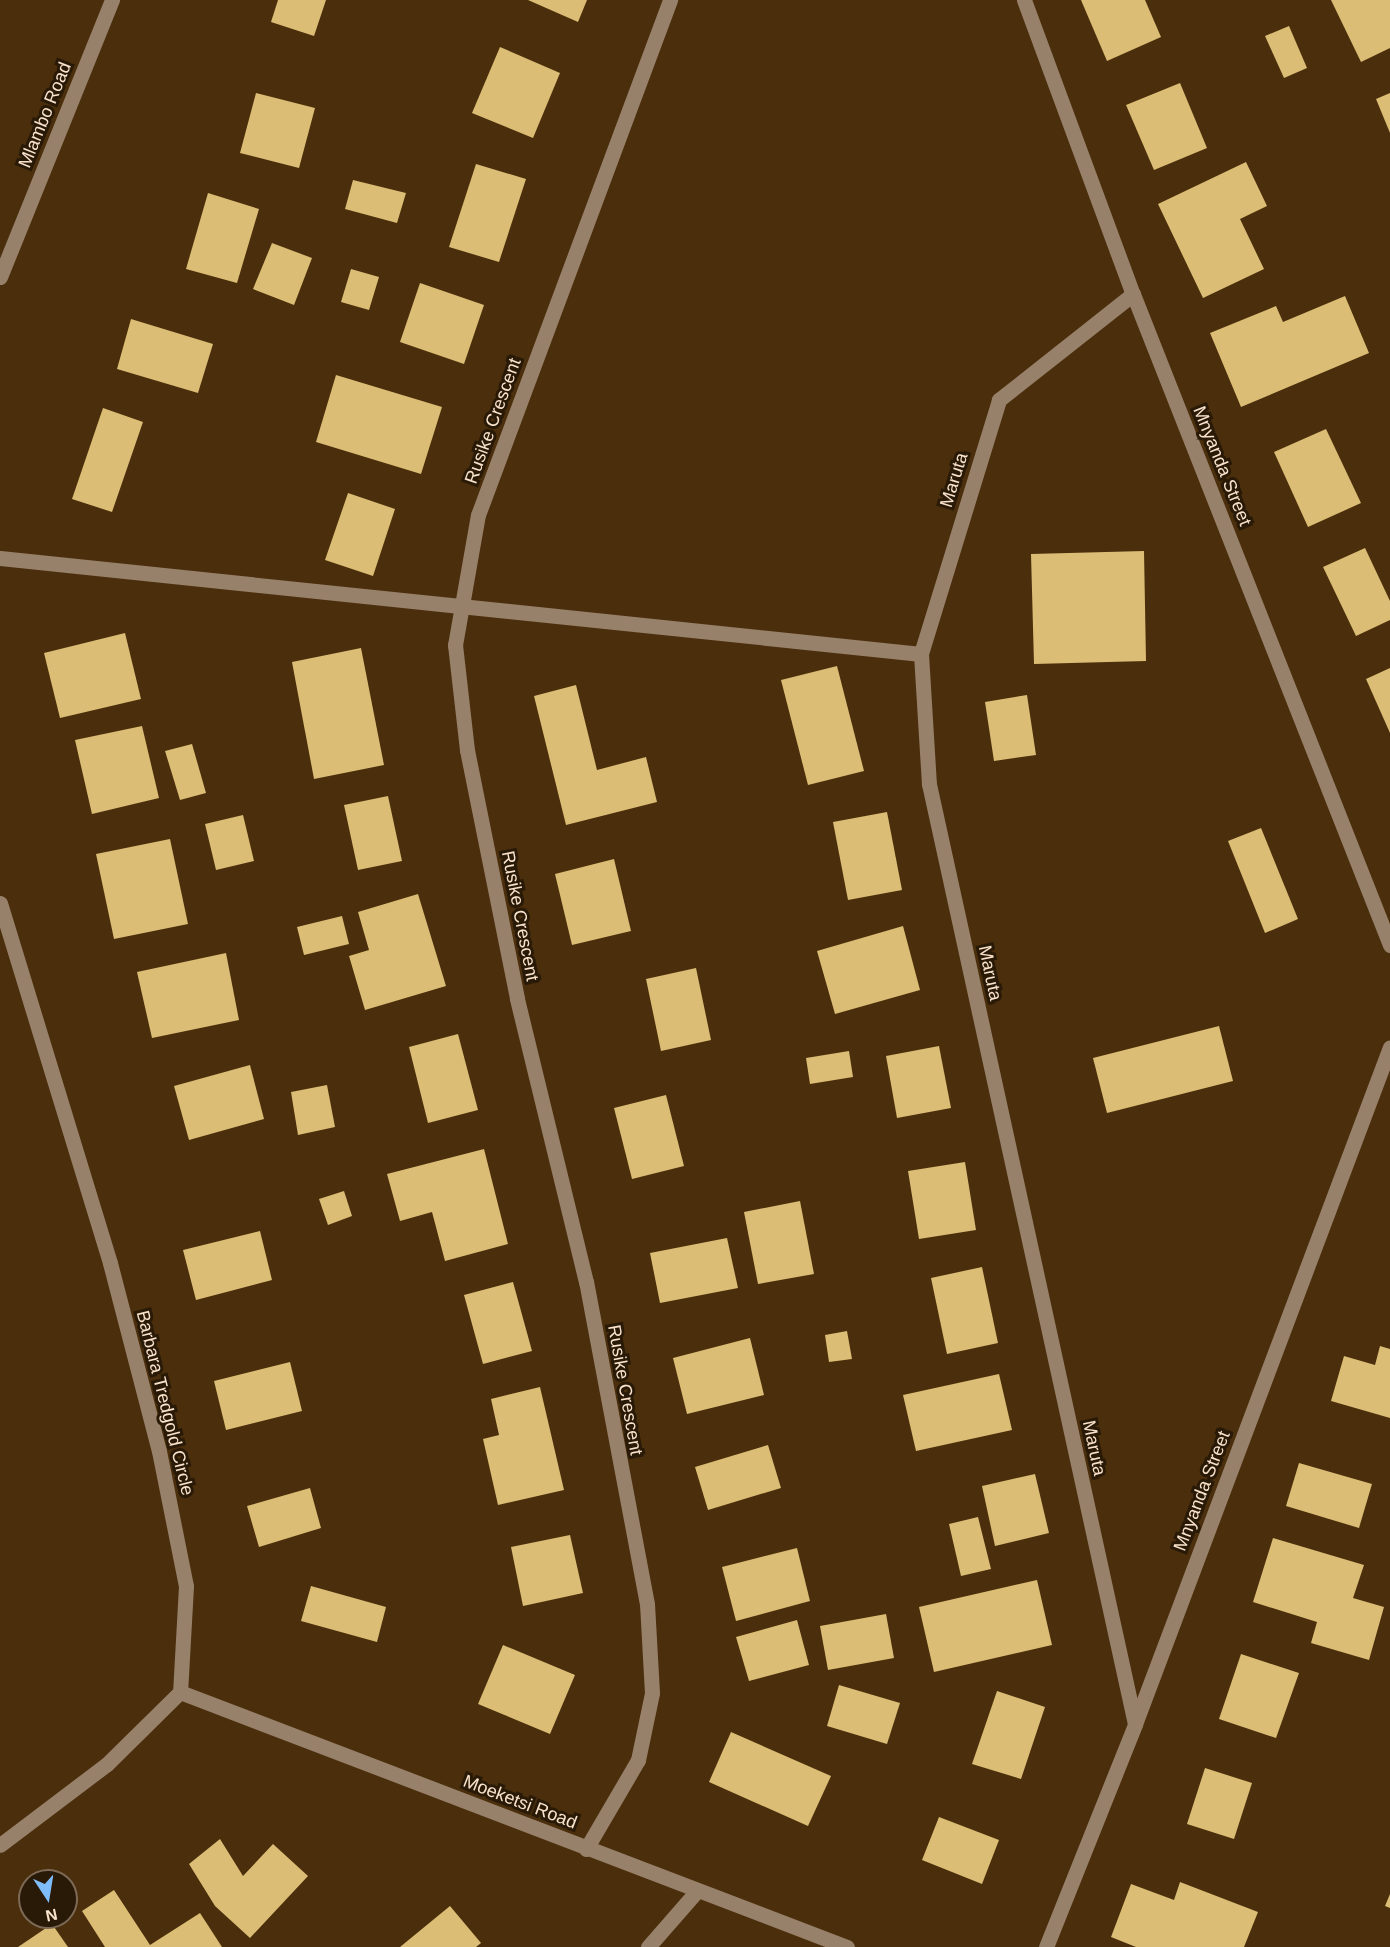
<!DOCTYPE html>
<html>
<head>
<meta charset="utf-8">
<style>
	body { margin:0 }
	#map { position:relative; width:1390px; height:1947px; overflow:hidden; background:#4b2f0c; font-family:Helvetica,sans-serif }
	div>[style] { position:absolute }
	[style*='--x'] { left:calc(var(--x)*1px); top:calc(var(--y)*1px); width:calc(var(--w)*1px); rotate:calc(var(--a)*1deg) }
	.building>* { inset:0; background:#dbbd75 }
	.minor>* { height:15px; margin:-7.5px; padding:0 7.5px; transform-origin:7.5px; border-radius:7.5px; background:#98816a }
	span { translate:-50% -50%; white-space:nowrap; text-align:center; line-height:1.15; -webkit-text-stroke:6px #291907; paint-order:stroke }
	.street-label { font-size:18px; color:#fae3cc }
	.north { position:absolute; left:18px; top:1869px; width:60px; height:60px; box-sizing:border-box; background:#291907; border:2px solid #7d6a56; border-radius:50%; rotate:168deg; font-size:16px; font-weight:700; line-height:24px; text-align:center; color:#fae3cc }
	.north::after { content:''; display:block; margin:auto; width:21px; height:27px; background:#7ebdf9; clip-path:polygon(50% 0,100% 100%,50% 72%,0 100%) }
</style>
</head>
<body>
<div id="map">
	<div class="building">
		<i style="clip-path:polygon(278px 0,326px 0,314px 36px,271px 22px)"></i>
		<i style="clip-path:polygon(528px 0,587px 0,578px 22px)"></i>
		<i style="clip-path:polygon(1081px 0,1145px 0,1161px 37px,1107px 61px)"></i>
		<i style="clip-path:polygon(1331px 0,1390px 0,1390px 48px,1361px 62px)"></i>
		<i style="clip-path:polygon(1289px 26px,1307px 68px,1284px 78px,1265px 36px)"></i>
		<i style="clip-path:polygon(500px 47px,560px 73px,533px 138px,472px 113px)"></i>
		<i style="clip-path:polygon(1180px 83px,1207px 148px,1154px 170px,1126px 105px)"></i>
		<i style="clip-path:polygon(256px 93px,315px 108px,299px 168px,240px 153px)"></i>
		<i style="clip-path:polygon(1390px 93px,1390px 133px,1376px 99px)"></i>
		<i style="clip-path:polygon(1246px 162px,1267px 206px,1240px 219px,1264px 269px,1203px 298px,1158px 204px)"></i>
		<i style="clip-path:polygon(476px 164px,526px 179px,499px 262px,449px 247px)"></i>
		<i style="clip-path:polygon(353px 180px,406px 193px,397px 223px,345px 209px)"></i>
		<i style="clip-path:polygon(208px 193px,259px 209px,237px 283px,186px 269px)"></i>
		<i style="clip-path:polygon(272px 243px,312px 258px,294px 305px,253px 289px)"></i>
		<i style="clip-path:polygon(351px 269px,379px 277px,369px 310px,341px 302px)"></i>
		<i style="clip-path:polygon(420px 283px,484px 305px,464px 364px,400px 342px)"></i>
		<i style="clip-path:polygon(1345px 296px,1369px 353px,1241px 407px,1210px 333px,1276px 306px,1283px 322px)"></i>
		<i style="clip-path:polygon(131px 319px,213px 344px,198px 393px,117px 369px)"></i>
		<i style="clip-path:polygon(336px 375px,442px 407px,421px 474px,316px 442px)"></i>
		<i style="clip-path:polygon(103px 408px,143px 422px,112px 512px,72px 499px)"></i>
		<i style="clip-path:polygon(1326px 429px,1361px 503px,1308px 527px,1274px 452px)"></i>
		<i style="clip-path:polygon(348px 493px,395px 509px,373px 576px,325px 560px)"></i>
		<i style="clip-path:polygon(1365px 548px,1390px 601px,1390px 620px,1356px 636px,1323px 567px)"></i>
		<i style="clip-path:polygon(1144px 551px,1146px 661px,1034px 664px,1031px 554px)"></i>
		<i style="clip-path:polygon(125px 633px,141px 699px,60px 718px,44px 653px)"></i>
		<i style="clip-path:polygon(361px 648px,384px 765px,314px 779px,292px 662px)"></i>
		<i style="clip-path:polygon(837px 666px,864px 771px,808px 785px,781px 680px)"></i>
		<i style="clip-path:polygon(1390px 668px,1390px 733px,1366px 679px)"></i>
		<i style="clip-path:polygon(576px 685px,597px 770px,646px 757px,657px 802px,566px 825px,534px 696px)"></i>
		<i style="clip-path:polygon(1027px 695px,1036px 755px,994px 761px,985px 702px)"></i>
		<i style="clip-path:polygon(142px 726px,159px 798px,92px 814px,75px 740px)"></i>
		<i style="clip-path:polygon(192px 744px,206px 793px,180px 800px,165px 751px)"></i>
		<i style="clip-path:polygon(388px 796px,402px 861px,358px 870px,344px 805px)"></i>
		<i style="clip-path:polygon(887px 812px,902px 890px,848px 900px,833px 822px)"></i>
		<i style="clip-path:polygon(243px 815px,254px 861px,216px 870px,205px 824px)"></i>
		<i style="clip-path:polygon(1261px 828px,1298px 919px,1265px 933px,1228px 841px)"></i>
		<i style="clip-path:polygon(170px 839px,188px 924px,114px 939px,96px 854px)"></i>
		<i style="clip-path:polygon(614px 859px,631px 931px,572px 945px,555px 874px)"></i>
		<i style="clip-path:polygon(418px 894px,446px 986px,365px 1010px,349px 956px,369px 950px,358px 912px)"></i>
		<i style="clip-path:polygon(342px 916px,349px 944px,304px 955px,297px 927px)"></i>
		<i style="clip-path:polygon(903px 926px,920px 990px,835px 1014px,817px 951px)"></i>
		<i style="clip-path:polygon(226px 953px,239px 1020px,152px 1038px,137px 972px)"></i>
		<i style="clip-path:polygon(696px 968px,711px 1040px,661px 1051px,646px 979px)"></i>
		<i style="clip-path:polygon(1219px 1026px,1233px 1081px,1107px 1113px,1093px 1058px)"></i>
		<i style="clip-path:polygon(458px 1034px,478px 1110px,428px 1123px,409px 1047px)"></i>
		<i style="clip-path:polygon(939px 1046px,951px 1108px,897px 1118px,886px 1056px)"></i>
		<i style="clip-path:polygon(849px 1051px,853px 1077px,810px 1084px,806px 1058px)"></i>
		<i style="clip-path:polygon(250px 1065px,264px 1119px,189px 1140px,174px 1086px)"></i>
		<i style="clip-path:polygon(327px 1085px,335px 1127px,298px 1135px,291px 1092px)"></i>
		<i style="clip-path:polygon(666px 1095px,684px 1166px,632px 1179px,614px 1108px)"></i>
		<i style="clip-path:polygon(484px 1149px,508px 1244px,445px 1261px,432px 1212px,400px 1221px,387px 1174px)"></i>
		<i style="clip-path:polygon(965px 1162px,976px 1230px,919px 1239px,908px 1171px)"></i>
		<i style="clip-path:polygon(344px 1191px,352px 1216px,328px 1225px,319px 1199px)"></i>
		<i style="clip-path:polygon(800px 1201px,814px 1274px,758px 1284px,744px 1212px)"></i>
		<i style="clip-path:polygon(260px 1231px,272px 1280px,196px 1300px,183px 1250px)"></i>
		<i style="clip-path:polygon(727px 1238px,738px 1288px,660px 1303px,650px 1253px)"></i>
		<i style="clip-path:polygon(982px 1267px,998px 1343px,947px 1354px,931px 1278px)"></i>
		<i style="clip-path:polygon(513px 1282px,532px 1351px,483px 1364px,464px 1295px)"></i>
		<i style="clip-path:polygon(847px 1331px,852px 1359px,829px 1362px,825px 1335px)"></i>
		<i style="clip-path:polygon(750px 1338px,764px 1395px,687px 1414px,673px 1358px)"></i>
		<i style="clip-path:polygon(1380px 1346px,1390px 1349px,1390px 1418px,1331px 1401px,1344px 1356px,1375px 1365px)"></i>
		<i style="clip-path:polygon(290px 1362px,302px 1411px,226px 1430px,214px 1381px)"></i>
		<i style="clip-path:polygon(999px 1374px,1012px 1430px,916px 1451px,903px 1395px)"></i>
		<i style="clip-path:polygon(540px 1387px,564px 1490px,498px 1505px,483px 1439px,499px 1435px,491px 1399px)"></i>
		<i style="clip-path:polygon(768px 1445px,781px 1488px,708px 1510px,695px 1467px)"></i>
		<i style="clip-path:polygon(1299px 1463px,1372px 1484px,1359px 1528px,1286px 1506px)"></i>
		<i style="clip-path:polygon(1035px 1474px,1049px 1533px,995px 1546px,982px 1486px)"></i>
		<i style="clip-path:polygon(310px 1488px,321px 1528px,259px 1547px,247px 1506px)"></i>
		<i style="clip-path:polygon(978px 1517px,991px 1569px,961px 1576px,949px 1524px)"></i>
		<i style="clip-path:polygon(570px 1535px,583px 1593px,523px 1606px,511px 1547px)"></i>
		<i style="clip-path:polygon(1273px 1538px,1364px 1565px,1353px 1598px,1384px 1607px,1369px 1660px,1311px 1643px,1317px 1622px,1253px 1602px)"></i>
		<i style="clip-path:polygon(797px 1548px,810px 1601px,736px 1621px,722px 1567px)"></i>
		<i style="clip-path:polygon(1037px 1580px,1052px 1645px,934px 1672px,919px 1607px)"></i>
		<i style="clip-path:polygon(311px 1586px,386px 1607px,377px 1642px,301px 1621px)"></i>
		<i style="clip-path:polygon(886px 1614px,894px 1658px,828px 1670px,820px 1626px)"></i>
		<i style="clip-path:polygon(797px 1620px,809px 1665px,749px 1681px,736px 1637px)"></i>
		<i style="clip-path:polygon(503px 1645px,575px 1675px,550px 1734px,478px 1704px)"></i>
		<i style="clip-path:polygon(1241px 1654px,1299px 1673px,1276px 1738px,1219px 1719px)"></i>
		<i style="clip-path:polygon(839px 1685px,900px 1703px,887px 1744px,827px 1726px)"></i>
		<i style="clip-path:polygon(997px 1691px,1045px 1707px,1021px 1779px,972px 1764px)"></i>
		<i style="clip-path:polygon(731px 1732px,831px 1776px,808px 1826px,709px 1782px)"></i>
		<i style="clip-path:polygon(1205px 1768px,1252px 1783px,1234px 1839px,1187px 1824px)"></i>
		<i style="clip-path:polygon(939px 1817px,999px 1840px,982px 1884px,922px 1860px)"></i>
		<i style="clip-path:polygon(220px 1839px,243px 1876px,273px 1844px,308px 1876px,250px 1938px,215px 1906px,189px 1864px)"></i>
		<i style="clip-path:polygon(1180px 1882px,1258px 1912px,1244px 1947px,1136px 1947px,1111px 1937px,1131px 1884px,1174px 1900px)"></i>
		<i style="clip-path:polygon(114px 1890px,150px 1945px,200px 1913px,222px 1947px,105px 1947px,82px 1911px)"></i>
		<i style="clip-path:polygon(1390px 1894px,1390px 1908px,1385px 1906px)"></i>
		<i style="clip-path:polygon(450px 1906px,481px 1943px,476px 1947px,400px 1947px)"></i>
		<i style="clip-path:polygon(52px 1924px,68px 1947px,18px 1947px)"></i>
	</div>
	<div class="minor">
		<i style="--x:1024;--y:0;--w:314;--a:69.7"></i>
		<i style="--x:1133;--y:294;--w:700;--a:68.46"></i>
		<i style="--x:0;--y:277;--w:299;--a:-68"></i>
		<i style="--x:1133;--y:294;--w:171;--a:141.7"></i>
		<i style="--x:999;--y:400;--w:266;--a:107.1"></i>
		<i style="--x:921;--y:654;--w:130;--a:86.5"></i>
		<i style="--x:929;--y:784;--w:962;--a:77.64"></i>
		<i style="--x:0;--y:558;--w:926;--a:5.95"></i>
		<i style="--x:0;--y:903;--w:376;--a:73"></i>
		<i style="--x:110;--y:1263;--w:194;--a:75.4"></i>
		<i style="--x:159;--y:1451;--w:138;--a:78.7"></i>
		<i style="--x:186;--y:1586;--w:106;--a:93.2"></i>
		<i style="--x:180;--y:1692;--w:103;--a:135.4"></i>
		<i style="--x:107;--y:1764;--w:134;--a:142.9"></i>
		<i style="--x:180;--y:1692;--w:714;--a:20.92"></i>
		<i style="--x:586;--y:1849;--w:103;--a:-59.7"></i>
		<i style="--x:638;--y:1760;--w:68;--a:-78.2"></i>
		<i style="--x:652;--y:1693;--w:89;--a:-93.2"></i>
		<i style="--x:647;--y:1604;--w:328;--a:-100.7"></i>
		<i style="--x:586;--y:1282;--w:292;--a:-103.7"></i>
		<i style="--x:517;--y:998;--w:253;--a:-101.4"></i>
		<i style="--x:467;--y:750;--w:106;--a:-96.5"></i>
		<i style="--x:455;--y:645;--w:132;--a:-80"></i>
		<i style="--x:478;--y:515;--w:550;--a:-69.55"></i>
		<i style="--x:648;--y:1947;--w:73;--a:-48.9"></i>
		<i style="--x:1046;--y:1947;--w:240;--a:-68.2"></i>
		<i style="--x:1135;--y:1724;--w:723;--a:-69.36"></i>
	</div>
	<div class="street-label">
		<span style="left:45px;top:115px;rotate:-68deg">Mlambo Road</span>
		<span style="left:493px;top:421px;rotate:-70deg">Rusike Crescent</span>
		<span style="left:1222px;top:466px;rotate:68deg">Mnyanda Street</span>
		<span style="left:954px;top:480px;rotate:-73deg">Maruta</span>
		<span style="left:520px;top:916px;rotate:79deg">Rusike Crescent</span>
		<span style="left:990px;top:973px;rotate:78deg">Maruta</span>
		<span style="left:625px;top:1390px;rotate:80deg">Rusike Crescent</span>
		<span style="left:165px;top:1403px;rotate:76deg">Barbara Tredgold Circle</span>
		<span style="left:1094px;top:1448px;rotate:78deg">Maruta</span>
		<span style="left:1202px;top:1491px;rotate:-69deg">Mnyanda Street</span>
		<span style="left:520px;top:1802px;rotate:21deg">Moeketsi Road</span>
	</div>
	<div class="north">N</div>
</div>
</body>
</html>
